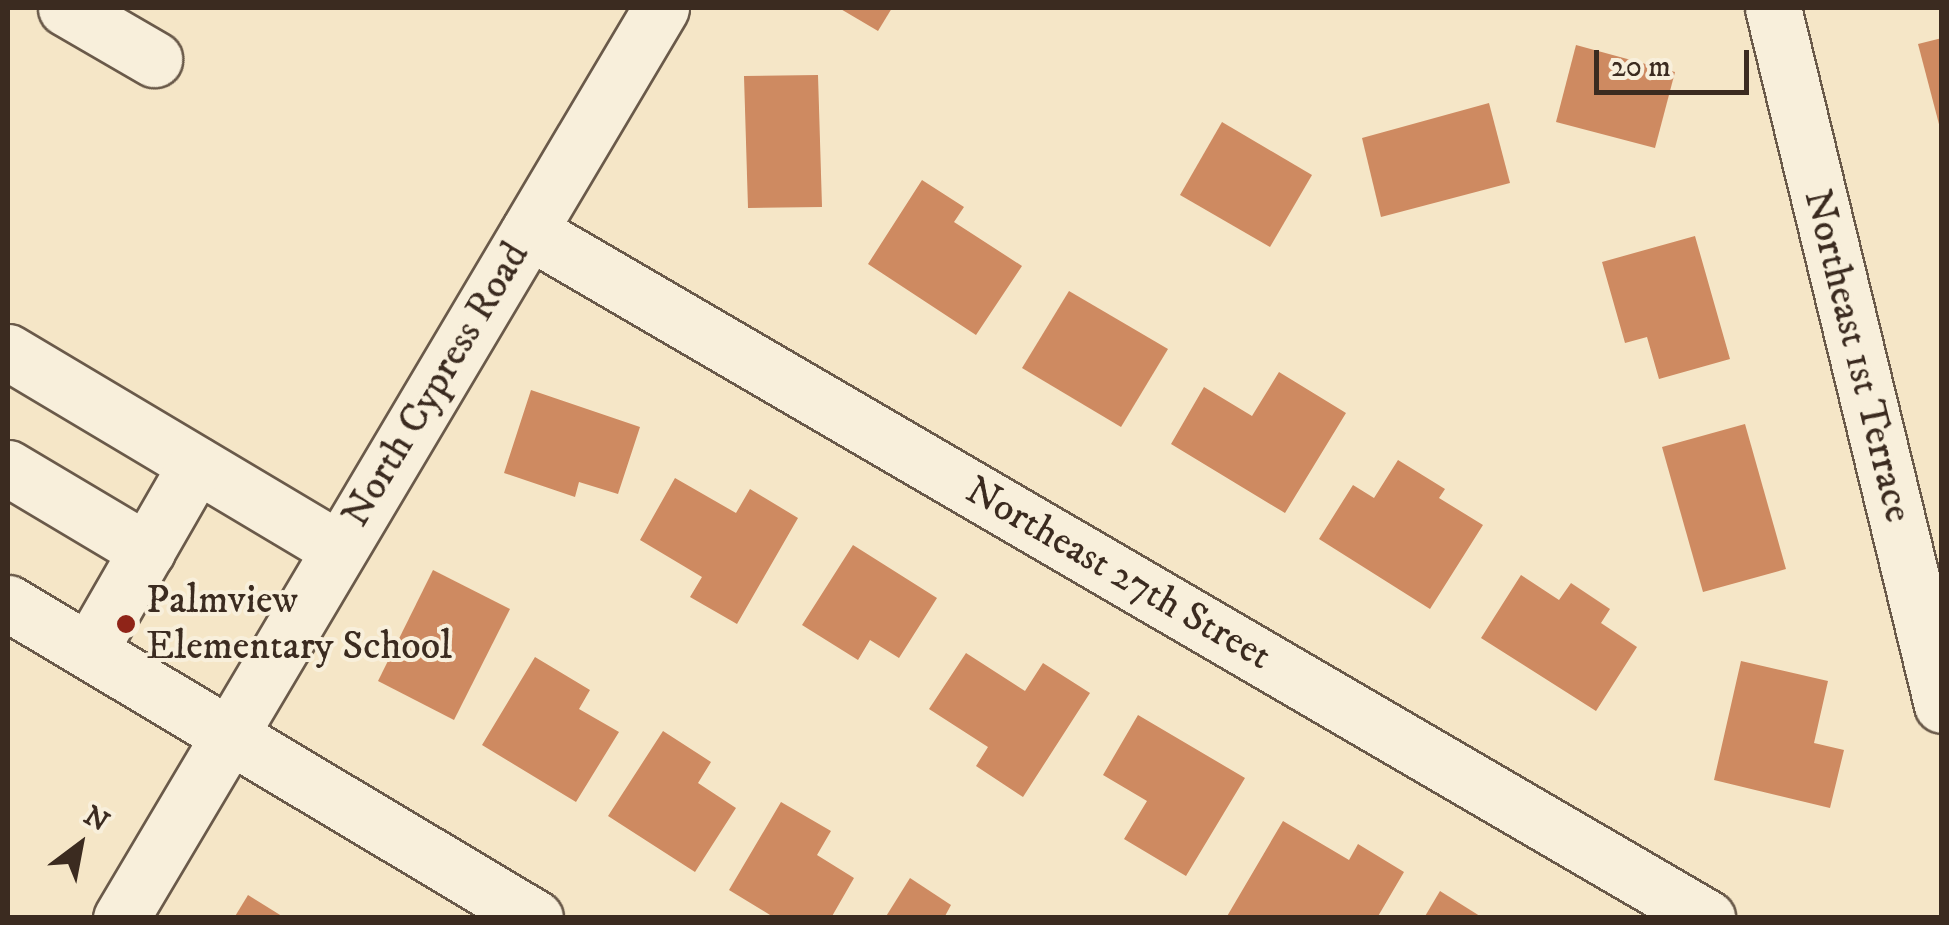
<!DOCTYPE html>
<html>
<head>
<meta charset="utf-8">
<style>
	body { margin:0 }
	#map { position:relative; width:1949px; height:925px; overflow:hidden; background:#f5e6c7; font-family:"IM FELL DW Pica",serif }
	div>[style] { position:absolute }
	[style*='--x'] { left:calc(var(--x)*1px); top:calc(var(--y)*1px); width:calc(var(--w)*1px); rotate:calc(var(--a)*1deg) }
	.building>* { inset:0; background:#ce8a61 }
	.roads { filter:drop-shadow(2px 0 #6a5a4a) drop-shadow(-2px 0 #6a5a4a) drop-shadow(0 2px #6a5a4a) drop-shadow(0 -2px #6a5a4a) }
	.minor>* { height:55px; margin:-27.5px; padding:0 27.5px; transform-origin:27.5px; border-radius:27.5px; background:#f8efdb }
	.dots>* { width:28px; height:28px; translate:-50% -50%; box-sizing:border-box; border:5px solid #f8efdb; border-radius:50% }
	span { translate:-50% -50%; white-space:nowrap; text-align:center; line-height:1.15; -webkit-text-stroke:8px #f8efdb; paint-order:stroke }
	.street-label { font-size:40px; color:#3b2b20 }
	.poi-label { font-size:40px; color:#3b2b20 }
	.left { translate:0 -50%; text-align:left }
	.frame { position:absolute; inset:0; border:10px solid #3b2b20; pointer-events:none }
	.north { position:absolute; left:30px; top:795px; width:100px; height:100px; -webkit-text-stroke:8px #f8efdb; paint-order:stroke; rotate:32deg; font-size:28px; font-weight:700; line-height:40px; text-align:center; color:#3b2b20 }
	.north::after { content:''; display:block; margin:auto; width:35px; height:45px; background:#3b2b20; clip-path:polygon(50% 0,100% 100%,50% 72%,0 100%) }
	.scale { position:absolute; left:1594px; top:50px; width:155px; height:45px; box-sizing:border-box; border:5px solid #3b2b20; border-top:0; padding-left:12px; font-size:30px; line-height:35px; white-space:nowrap; color:#3b2b20; -webkit-text-stroke:8px #f8efdb; paint-order:stroke }
</style>
</head>
<body>
<div id="map">
	<div class="building">
		<i style="clip-path:polygon(839px 8px,892px 8px,878px 31px)"></i>
		<i style="clip-path:polygon(1942px 38px,1942px 128px,1940px 128px,1918px 44px)"></i>
		<i style="clip-path:polygon(1576px 45px,1675px 72px,1655px 148px,1556px 122px)"></i>
		<i style="clip-path:polygon(818px 75px,822px 207px,748px 208px,744px 76px)"></i>
		<i style="clip-path:polygon(1489px 103px,1510px 183px,1381px 217px,1362px 138px)"></i>
		<i style="clip-path:polygon(1222px 122px,1312px 175px,1270px 247px,1180px 195px)"></i>
		<i style="clip-path:polygon(922px 180px,964px 207px,954px 222px,1022px 266px,976px 335px,868px 264px)"></i>
		<i style="clip-path:polygon(1695px 236px,1730px 359px,1659px 379px,1647px 337px,1625px 343px,1602px 262px)"></i>
		<i style="clip-path:polygon(1069px 291px,1168px 349px,1121px 427px,1022px 368px)"></i>
		<i style="clip-path:polygon(1279px 372px,1346px 413px,1285px 513px,1171px 444px,1204px 387px,1252px 416px)"></i>
		<i style="clip-path:polygon(531px 390px,640px 427px,618px 494px,579px 482px,575px 497px,504px 473px)"></i>
		<i style="clip-path:polygon(1745px 424px,1786px 569px,1703px 592px,1662px 447px)"></i>
		<i style="clip-path:polygon(1398px 460px,1445px 489px,1439px 498px,1483px 525px,1430px 609px,1319px 539px,1353px 485px,1374px 498px)"></i>
		<i style="clip-path:polygon(675px 478px,736px 513px,750px 489px,798px 518px,737px 624px,690px 597px,702px 577px,640px 540px)"></i>
		<i style="clip-path:polygon(853px 545px,937px 598px,899px 658px,870px 640px,858px 660px,802px 625px)"></i>
		<i style="clip-path:polygon(433px 570px,510px 609px,454px 720px,378px 681px)"></i>
		<i style="clip-path:polygon(1521px 575px,1559px 600px,1571px 583px,1610px 609px,1601px 623px,1637px 647px,1596px 711px,1481px 638px)"></i>
		<i style="clip-path:polygon(966px 653px,1025px 691px,1043px 663px,1090px 693px,1023px 797px,976px 766px,988px 747px,929px 709px)"></i>
		<i style="clip-path:polygon(535px 657px,590px 690px,579px 709px,619px 732px,576px 802px,482px 745px)"></i>
		<i style="clip-path:polygon(1741px 661px,1828px 681px,1814px 743px,1844px 750px,1830px 808px,1714px 780px)"></i>
		<i style="clip-path:polygon(1138px 715px,1245px 778px,1186px 876px,1124px 839px,1147px 801px,1103px 775px)"></i>
		<i style="clip-path:polygon(663px 731px,711px 762px,698px 783px,736px 808px,695px 872px,608px 816px)"></i>
		<i style="clip-path:polygon(781px 802px,831px 831px,817px 855px,854px 878px,831px 918px,775px 918px,729px 890px)"></i>
		<i style="clip-path:polygon(1283px 821px,1349px 860px,1358px 844px,1404px 872px,1377px 918px,1226px 918px)"></i>
		<i style="clip-path:polygon(910px 878px,951px 905px,944px 918px,885px 918px)"></i>
		<i style="clip-path:polygon(1440px 891px,1483px 918px,1424px 918px)"></i>
		<i style="clip-path:polygon(248px 895px,285px 918px,234px 918px)"></i>
	</div>
	<div class="roads">
		<div class="minor">
			<i style="--x:66;--y:8;--w:102;--a:30.1"></i>
			<i style="--x:1773;--y:8;--w:717;--a:76.37"></i>
			<i style="--x:529;--y:231;--w:1364;--a:30.25"></i>
			<i style="--x:8;--y:352;--w:384;--a:30.8"></i>
			<i style="--x:8;--y:468;--w:162;--a:30.8"></i>
			<i style="--x:8;--y:603;--w:614;--a:30.87"></i>
			<i style="--x:89;--y:651;--w:215;--a:-60.1"></i>
			<i style="--x:121;--y:918;--w:1058;--a:-59.31"></i>
		</div>
	</div>
	<div class="dots">
		<i style="left:126px;top:624px;background:#8f2418"></i>
	</div>
	<div class="street-label">
		<span style="left:1857px;top:356px;rotate:76deg">Northeast 1st Terrace</span>
		<span style="left:436px;top:385px;rotate:-59deg">North Cypress Road</span>
		<span style="left:1118px;top:574px;rotate:30deg">Northeast 27th Street</span>
	</div>
	<div class="poi-label">
		<span class="left" style="left:146px;top:624px">Palmview<br>Elementary School</span>
	</div>
	<div class="frame"></div>
	<div class="north">N</div>
	<div class="scale">20 m</div>
</div>
</body>
</html>
